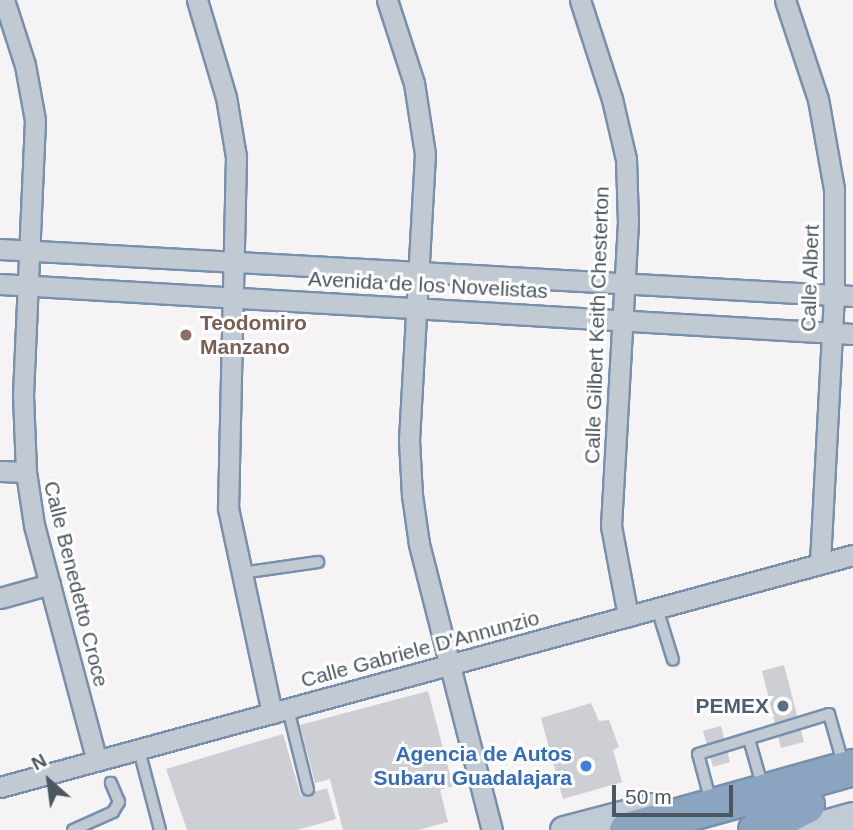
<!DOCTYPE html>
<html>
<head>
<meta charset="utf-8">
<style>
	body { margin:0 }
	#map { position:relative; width:853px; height:830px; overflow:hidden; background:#f5f3f3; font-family:Arial,sans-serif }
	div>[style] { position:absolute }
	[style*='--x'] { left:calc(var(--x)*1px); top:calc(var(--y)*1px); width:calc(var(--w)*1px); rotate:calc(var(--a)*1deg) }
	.building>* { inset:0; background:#cdcfd5 }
	.roads { filter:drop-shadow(2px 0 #7690ad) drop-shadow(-2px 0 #7690ad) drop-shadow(0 2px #7690ad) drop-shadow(0 -2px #7690ad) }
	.lane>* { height:10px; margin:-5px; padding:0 5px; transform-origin:5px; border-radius:5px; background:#c1cad2 }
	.street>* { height:19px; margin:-9.5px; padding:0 9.5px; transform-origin:9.5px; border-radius:9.5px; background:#c1cad2 }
	.secondary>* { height:26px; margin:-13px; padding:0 13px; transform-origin:13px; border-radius:13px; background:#c1cbd6 }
	.highway>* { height:35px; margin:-17.5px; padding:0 17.5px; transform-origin:17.5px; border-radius:17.5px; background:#8ba5c1 }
	.dots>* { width:19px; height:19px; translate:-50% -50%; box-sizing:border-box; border:4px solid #fff; border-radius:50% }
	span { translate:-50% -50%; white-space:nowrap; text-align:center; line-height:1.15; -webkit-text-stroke:6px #fff; paint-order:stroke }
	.street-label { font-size:21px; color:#4a5661 }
	.education-label { font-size:21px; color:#785e54; font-weight:700 }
	.left { translate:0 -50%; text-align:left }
	.service-label { font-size:21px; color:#4e5e75; font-weight:700 }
	.right { translate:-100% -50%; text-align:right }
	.shop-label { font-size:21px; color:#366cbe; font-weight:700 }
	.north { position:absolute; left:14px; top:746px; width:70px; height:70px; -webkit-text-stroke:5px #fff; paint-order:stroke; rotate:332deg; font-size:19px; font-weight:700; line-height:28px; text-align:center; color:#4a5661 }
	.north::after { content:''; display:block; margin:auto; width:24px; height:32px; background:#4a5661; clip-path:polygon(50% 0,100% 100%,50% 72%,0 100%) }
	.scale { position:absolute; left:612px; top:785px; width:121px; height:32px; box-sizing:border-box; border:4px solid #4a5661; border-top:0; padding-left:9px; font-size:21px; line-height:24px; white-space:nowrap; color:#4a5661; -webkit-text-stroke:5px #fff; paint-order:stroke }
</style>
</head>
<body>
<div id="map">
	<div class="building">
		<i style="clip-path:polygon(784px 665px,804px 742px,781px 748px,762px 671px)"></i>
		<i style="clip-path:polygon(428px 691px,453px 786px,440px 790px,448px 822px,418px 830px,343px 830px,330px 779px,315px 783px,300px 725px)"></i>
		<i style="clip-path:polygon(591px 703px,599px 721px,609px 720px,619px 747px,613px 750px,622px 782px,563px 799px,541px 718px)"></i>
		<i style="clip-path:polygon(721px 726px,730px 762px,713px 767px,703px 731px)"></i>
		<i style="clip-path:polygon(283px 734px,301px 796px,327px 788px,336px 819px,297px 830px,187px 830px,166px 769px)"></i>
	</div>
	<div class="roads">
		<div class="lane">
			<i style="--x:241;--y:573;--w:78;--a:-8.1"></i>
			<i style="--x:657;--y:608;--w:54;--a:72.9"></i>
			<i style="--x:288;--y:709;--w:83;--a:76.1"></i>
			<i style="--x:749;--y:739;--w:41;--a:74.2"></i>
			<i style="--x:139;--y:750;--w:83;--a:75.3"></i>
			<i style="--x:708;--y:791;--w:38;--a:-105"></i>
			<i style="--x:698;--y:754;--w:137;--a:-17"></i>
			<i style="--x:829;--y:714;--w:44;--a:74.1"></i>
			<i style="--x:73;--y:830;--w:44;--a:-24.2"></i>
			<i style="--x:113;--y:812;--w:12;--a:-59"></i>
			<i style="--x:119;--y:802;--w:21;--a:-113"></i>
		</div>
		<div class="street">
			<i style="--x:4;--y:0;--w:68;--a:72.1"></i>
			<i style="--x:25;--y:65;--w:56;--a:79.7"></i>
			<i style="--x:35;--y:120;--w:274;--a:92.5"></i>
			<i style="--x:23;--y:394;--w:78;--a:87.8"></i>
			<i style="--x:26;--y:472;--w:54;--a:81.4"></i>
			<i style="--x:34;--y:525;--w:244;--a:75.1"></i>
			<i style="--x:197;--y:0;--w:101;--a:73.4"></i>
			<i style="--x:226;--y:97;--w:61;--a:80.5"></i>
			<i style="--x:236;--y:157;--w:351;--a:91.3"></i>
			<i style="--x:228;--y:508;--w:210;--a:77.9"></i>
			<i style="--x:387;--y:0;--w:87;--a:72"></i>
			<i style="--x:414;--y:83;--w:72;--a:81.2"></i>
			<i style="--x:425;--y:154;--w:286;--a:93.2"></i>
			<i style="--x:409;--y:440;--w:55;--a:86.9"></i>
			<i style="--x:412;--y:495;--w:49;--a:81.9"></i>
			<i style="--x:419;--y:544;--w:295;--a:75.7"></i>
			<i style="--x:580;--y:0;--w:104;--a:72.1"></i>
			<i style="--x:612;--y:99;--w:62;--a:76.9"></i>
			<i style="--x:626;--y:159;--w:63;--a:88.2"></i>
			<i style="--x:628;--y:222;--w:304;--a:93.2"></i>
			<i style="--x:611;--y:526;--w:92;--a:79.3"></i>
			<i style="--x:785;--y:0;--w:104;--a:71.6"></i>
			<i style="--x:818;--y:99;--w:91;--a:79.9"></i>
			<i style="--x:834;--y:189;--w:106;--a:90"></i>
			<i style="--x:834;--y:295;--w:269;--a:93"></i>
			<i style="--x:0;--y:249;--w:854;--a:3.15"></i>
			<i style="--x:0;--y:284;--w:854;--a:3.35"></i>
			<i style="--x:0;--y:471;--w:26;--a:2"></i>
			<i style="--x:0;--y:598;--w:52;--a:-15.6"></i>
			<i style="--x:0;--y:787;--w:884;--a:-15.22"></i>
		</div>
		<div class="secondary">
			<i style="--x:564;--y:830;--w:91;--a:-14.6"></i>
			<i style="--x:803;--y:830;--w:52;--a:-15.6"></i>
		</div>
		<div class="highway">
			<i style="--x:627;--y:830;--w:235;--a:-15.6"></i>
			<i style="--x:756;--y:830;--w:56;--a:-26.6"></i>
		</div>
	</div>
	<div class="dots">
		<i style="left:186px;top:335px;background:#8d6e63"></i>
		<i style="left:783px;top:706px;background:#5c6f8a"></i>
		<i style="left:586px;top:766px;background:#3f7fe0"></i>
	</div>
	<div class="street-label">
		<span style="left:810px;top:278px;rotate:-88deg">Calle Albert</span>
		<span style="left:428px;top:285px;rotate:3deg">Avenida de los Novelistas</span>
		<span style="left:597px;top:325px;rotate:-88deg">Calle Gilbert Keith Chesterton</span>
		<span style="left:76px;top:584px;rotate:76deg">Calle Benedetto Croce</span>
		<span style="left:420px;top:649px;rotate:-15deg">Calle Gabriele D'Annunzio</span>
	</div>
	<div class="education-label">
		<span class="left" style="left:200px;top:335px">Teodomiro<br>Manzano</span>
	</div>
	<div class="service-label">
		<span class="right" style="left:769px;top:706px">PEMEX</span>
	</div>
	<div class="shop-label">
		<span class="right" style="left:572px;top:766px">Agencia de Autos<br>Subaru Guadalajara</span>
	</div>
	<div class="north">N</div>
	<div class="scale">50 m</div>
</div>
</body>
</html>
